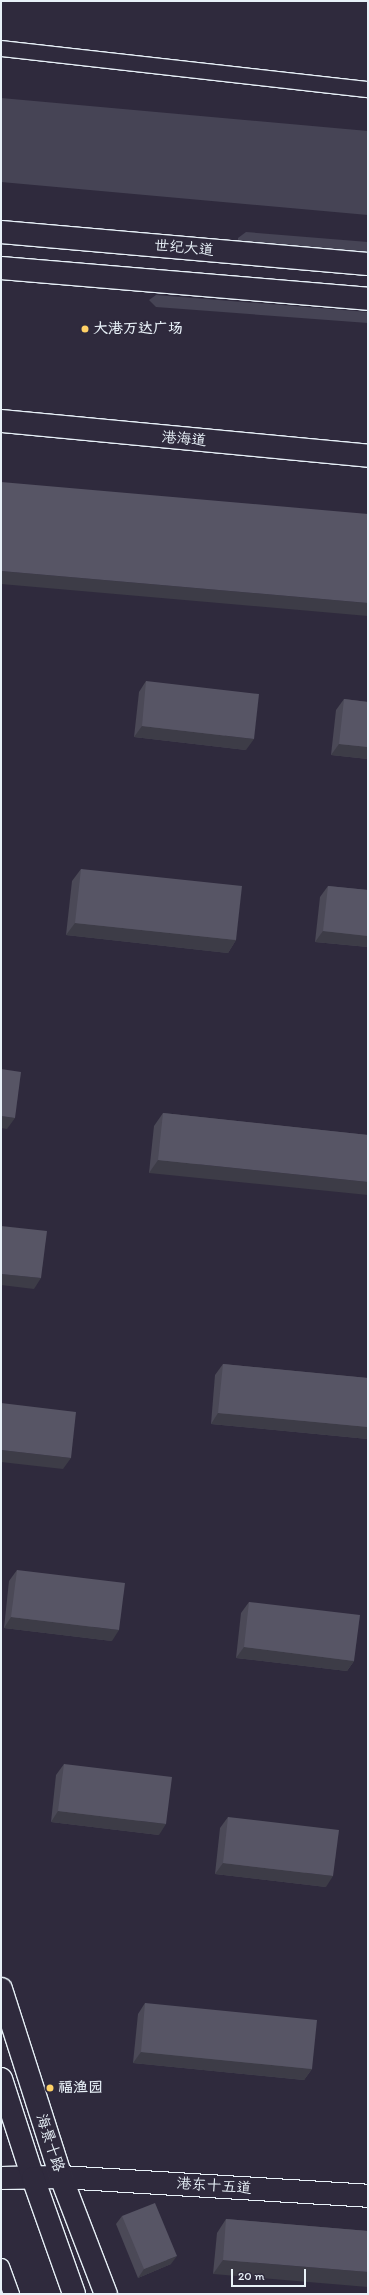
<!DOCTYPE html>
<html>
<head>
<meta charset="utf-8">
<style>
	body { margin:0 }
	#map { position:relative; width:369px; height:2295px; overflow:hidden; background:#2f2a3d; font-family:Itim,"LXGW WenKai TC",sans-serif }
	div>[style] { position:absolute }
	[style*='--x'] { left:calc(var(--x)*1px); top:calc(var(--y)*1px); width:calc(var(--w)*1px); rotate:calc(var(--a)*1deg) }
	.green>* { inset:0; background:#464455 }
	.roads { filter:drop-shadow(1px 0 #e8f1f8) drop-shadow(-1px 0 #e8f1f8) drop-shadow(0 1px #e8f1f8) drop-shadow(0 -1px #e8f1f8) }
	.service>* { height:15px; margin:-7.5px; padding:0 7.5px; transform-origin:7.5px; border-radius:7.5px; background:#2f2a3d }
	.minor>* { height:22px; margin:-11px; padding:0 11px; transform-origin:11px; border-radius:11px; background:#2f2a3d }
	.tertiary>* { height:22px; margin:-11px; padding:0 11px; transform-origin:11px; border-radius:11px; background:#2f2a3d }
	.primary>* { height:22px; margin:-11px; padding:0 11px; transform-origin:11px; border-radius:11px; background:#2f2a3d }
	.wall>* { inset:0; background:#4b4957 }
	.shaded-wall>* { inset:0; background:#3d3c47 }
	.building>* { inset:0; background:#575565 }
	.dots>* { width:11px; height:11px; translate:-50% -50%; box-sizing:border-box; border:2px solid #2f2a3d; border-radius:50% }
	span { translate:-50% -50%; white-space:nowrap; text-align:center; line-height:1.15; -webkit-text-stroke:4px #2f2a3d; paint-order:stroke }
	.street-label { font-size:15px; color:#e8f1f8 }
	.poi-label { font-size:15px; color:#e8f1f8; font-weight:700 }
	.left { translate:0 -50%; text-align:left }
	.frame { position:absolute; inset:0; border:2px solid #e8f1f8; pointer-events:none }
	.scale { position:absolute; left:231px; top:2269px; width:75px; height:18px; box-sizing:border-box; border:2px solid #e8f1f8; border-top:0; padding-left:5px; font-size:12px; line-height:14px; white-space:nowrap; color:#e8f1f8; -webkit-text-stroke:3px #2f2a3d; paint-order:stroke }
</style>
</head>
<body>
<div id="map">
	<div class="green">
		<i style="clip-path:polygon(1px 98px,368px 131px,368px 215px,1px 182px)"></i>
		<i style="clip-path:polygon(246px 232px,368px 242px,368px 256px,243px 244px,238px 242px,238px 238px)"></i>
		<i style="clip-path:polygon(156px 295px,368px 312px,368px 323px,156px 307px,149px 300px)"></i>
	</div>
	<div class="roads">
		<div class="service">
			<i style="--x:1;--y:48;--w:369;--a:6.4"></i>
			<i style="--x:1;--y:2266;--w:30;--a:70"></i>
		</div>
		<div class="minor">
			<i style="--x:1;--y:421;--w:369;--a:5.4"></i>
			<i style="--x:1;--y:2178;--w:60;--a:-1"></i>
			<i style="--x:61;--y:2177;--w:308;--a:3.5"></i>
		</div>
		<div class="tertiary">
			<i style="--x:1;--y:1989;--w:197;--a:72.3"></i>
			<i style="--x:61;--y:2177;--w:125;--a:69"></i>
			<i style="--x:1;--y:2079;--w:104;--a:72.1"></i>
			<i style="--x:33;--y:2178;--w:123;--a:70.5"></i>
		</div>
		<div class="primary">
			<i style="--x:1;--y:232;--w:368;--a:5"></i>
			<i style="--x:1;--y:268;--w:368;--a:4.8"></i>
		</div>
	</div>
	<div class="wall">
		<i style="clip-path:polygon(146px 681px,246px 750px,134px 737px,139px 692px)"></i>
		<i style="clip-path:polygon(344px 699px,368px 702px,368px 759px,331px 755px,336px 710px)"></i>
		<i style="clip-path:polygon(81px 869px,236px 940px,228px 953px,66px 935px,72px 881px)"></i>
		<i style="clip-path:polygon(328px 886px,368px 890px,368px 947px,315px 942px,320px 897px)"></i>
		<i style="clip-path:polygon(163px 1113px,368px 1135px,149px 1173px,154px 1126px)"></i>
		<i style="clip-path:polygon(223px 1364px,368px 1378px,368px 1439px,211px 1424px,215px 1375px)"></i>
		<i style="clip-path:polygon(17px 1570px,112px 1641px,4px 1628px,9px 1581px)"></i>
		<i style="clip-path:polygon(249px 1602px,354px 1661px,347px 1671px,236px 1658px,241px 1613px)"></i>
		<i style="clip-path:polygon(64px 1764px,159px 1835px,51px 1822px,56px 1775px)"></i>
		<i style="clip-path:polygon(228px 1817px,326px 1887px,215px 1874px,220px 1828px)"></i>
		<i style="clip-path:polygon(145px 2003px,312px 2069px,304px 2080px,133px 2063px,138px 2014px)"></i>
		<i style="clip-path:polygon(122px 2216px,171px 2264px,138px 2278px,116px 2224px)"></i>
		<i style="clip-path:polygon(226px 2219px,368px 2231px,213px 2274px,217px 2233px)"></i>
	</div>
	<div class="shaded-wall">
		<i style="clip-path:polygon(1px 571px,368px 603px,368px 616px,1px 584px)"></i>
		<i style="clip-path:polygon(142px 726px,254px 739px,246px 750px,134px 737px)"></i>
		<i style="clip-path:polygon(339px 744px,368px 747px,368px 759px,331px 755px)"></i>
		<i style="clip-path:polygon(75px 923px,236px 940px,228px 953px,66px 935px)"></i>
		<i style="clip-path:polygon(323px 931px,368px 936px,368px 947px,315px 942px)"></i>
		<i style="clip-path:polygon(1px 1116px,15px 1118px,7px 1129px,1px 1128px)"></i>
		<i style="clip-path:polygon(158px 1160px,368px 1182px,368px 1195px,149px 1173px)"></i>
		<i style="clip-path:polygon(1px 1274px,41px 1278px,34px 1289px,1px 1285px)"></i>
		<i style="clip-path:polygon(218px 1413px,368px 1427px,368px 1439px,211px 1424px)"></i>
		<i style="clip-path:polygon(1px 1450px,71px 1458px,63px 1469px,1px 1462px)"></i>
		<i style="clip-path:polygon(11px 1617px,119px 1630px,112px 1641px,4px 1628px)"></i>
		<i style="clip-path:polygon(244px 1647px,354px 1661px,347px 1671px,236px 1658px)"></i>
		<i style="clip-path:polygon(58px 1811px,166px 1824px,159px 1835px,51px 1822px)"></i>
		<i style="clip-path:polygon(223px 1863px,333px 1876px,326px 1887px,215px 1874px)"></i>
		<i style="clip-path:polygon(141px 2052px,312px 2069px,304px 2080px,133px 2063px)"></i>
		<i style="clip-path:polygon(177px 2256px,171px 2264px,138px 2278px,144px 2269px)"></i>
		<i style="clip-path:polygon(223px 2260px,368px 2272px,368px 2287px,213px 2274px)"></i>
	</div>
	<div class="building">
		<i style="clip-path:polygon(1px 482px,368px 514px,368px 603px,1px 571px)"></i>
		<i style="clip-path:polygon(146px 681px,259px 694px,254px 739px,142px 726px)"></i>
		<i style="clip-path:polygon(344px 699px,368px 702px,368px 747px,339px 744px)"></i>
		<i style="clip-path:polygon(81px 869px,242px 886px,236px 940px,75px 923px)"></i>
		<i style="clip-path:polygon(328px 886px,368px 890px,368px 936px,323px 931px)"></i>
		<i style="clip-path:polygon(1px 1069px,21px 1072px,15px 1118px,1px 1116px)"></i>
		<i style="clip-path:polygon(163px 1113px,368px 1135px,368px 1182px,158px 1160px)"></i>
		<i style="clip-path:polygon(1px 1226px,47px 1231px,41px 1278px,1px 1274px)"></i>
		<i style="clip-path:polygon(223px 1364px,368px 1378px,368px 1427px,218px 1413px)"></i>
		<i style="clip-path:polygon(1px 1403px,76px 1412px,71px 1458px,1px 1450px)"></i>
		<i style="clip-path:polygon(17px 1570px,125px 1583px,119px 1630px,11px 1617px)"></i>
		<i style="clip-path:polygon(249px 1602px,360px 1615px,354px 1661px,244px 1647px)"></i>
		<i style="clip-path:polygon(64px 1764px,172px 1777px,166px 1824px,58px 1811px)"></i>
		<i style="clip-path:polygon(228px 1817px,339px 1830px,333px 1876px,223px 1863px)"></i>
		<i style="clip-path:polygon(145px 2003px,317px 2020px,312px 2069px,141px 2052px)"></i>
		<i style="clip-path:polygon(155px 2203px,177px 2256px,144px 2269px,122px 2216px)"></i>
		<i style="clip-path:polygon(226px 2219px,368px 2231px,368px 2272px,223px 2260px)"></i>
	</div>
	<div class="dots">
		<i style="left:85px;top:329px;background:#ffd166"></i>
		<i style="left:50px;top:2088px;background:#ffd166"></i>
	</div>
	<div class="street-label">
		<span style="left:184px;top:248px;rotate:5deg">世纪大道</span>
		<span style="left:184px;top:439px;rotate:5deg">港海道</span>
		<span style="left:50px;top:2143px;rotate:72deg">海景十路</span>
		<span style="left:214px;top:2186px;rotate:4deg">港东十五道</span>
	</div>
	<div class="poi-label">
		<span class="left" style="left:93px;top:329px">大港万达广场</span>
		<span class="left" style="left:58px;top:2088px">福渔园</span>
	</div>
	<div class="frame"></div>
	<div class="scale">20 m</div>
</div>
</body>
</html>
